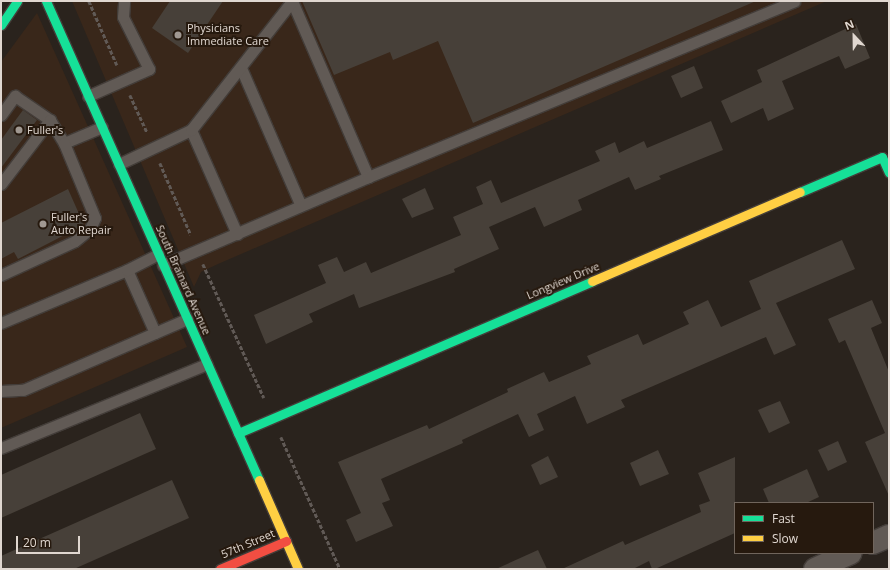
<!DOCTYPE html>
<html>
<head>
<meta charset="utf-8">
<style>
	body { margin:0 }
	#map { position:relative; width:890px; height:570px; overflow:hidden; background:#2a231d; font-family:"Open Sans",sans-serif }
	div>[style] { position:absolute }
	[style*='--x'] { left:calc(var(--x)*1px); top:calc(var(--y)*1px); width:calc(var(--w)*1px); rotate:calc(var(--a)*1deg) }
	.built>* { inset:0; background:#39271a }
	.building>* { inset:0; background:#474039 }
	.path>* { height:2.5px; margin-top:-1.25px; transform-origin:0; background:repeating-linear-gradient(90deg,#615a56 0 4px,transparent 0 6px) }
	.roads { filter:drop-shadow(1px 0 #433d39) drop-shadow(-1px 0 #433d39) drop-shadow(0 1px #433d39) drop-shadow(0 -1px #433d39) }
	.lane>* { height:11px; margin:-5.5px; padding:0 5.5px; transform-origin:5.5px; border-radius:5.5px; background:#615a55 }
	.street>* { height:22px; margin:-11px; padding:0 11px; transform-origin:11px; border-radius:11px; background:#615a55 }
	.fast>* { height:9px; margin:-4.5px; padding:0 4.5px; transform-origin:4.5px; border-radius:4.5px; background:#16e098 }
	.slow>* { height:9px; margin:-4.5px; padding:0 4.5px; transform-origin:4.5px; border-radius:4.5px; background:#ffcf43 }
	.jam>* { height:9px; margin:-4.5px; padding:0 4.5px; transform-origin:4.5px; border-radius:4.5px; background:#f24e42 }
	.dots>* { width:11px; height:11px; translate:-50% -50%; box-sizing:border-box; border:2px solid #26190e; border-radius:50% }
	span { translate:-50% -50%; white-space:nowrap; text-align:center; line-height:1.15; -webkit-text-stroke:4px #26190e; paint-order:stroke }
	.poi-label { font-size:11px; color:#e0d7d0 }
	.left { translate:0 -50%; text-align:left }
	.street-label { font-size:11px; color:#e0d7d0 }
	.frame { position:absolute; inset:0; border:2px solid #e0d7d0; pointer-events:none }
	.legend { position:absolute; left:734px; top:502px; width:140px; height:52px; box-sizing:border-box; background:#26190e; border:1px solid #70655c; margin:0; padding:5px 7px; list-style:none; font-size:12px; color:#e0d7d0 }
	.legend li { display:flex; align-items:center; gap:8px; height:20px }
	.legend b { width:20px; border:1px solid #70655c }
	.north { position:absolute; left:834px; top:16px; width:40px; height:40px; -webkit-text-stroke:3px #26190e; paint-order:stroke; rotate:338deg; font-size:11px; font-weight:700; line-height:16px; text-align:center; color:#e0d7d0 }
	.north::after { content:''; display:block; margin:auto; width:14px; height:18px; background:#e0d7d0; clip-path:polygon(50% 0,100% 100%,50% 72%,0 100%) }
	.scale { position:absolute; left:16px; top:536px; width:64px; height:18px; box-sizing:border-box; border:2px solid #e0d7d0; border-top:0; padding-left:5px; font-size:12px; line-height:14px; white-space:nowrap; color:#e0d7d0; -webkit-text-stroke:3px #26190e; paint-order:stroke }
</style>
</head>
<body>
<div id="map">
	<div class="built">
		<i style="clip-path:polygon(72px 1px,827px 1px,218px 264px,201px 272px,194px 287px)"></i>
		<i style="clip-path:polygon(37px 13px,187px 347px,1px 428px,1px 62px)"></i>
	</div>
	<div class="building">
		<i style="clip-path:polygon(170px 1px,223px 1px,188px 53px,152px 28px)"></i>
		<i style="clip-path:polygon(302px 1px,756px 1px,473px 123px,438px 41px,393px 60px,390px 52px,334px 75px)"></i>
		<i style="clip-path:polygon(856px 24px,870px 58px,845px 69px,839px 56px,782px 81px,794px 109px,768px 121px,763px 108px,731px 123px,721px 101px,762px 82px,757px 70px)"></i>
		<i style="clip-path:polygon(694px 66px,703px 88px,681px 98px,671px 76px)"></i>
		<i style="clip-path:polygon(23px 110px,37px 120px,1px 168px,1px 140px)"></i>
		<i style="clip-path:polygon(711px 121px,723px 150px,659px 176px,661px 179px,635px 190px,629px 177px,578px 200px,582px 210px,544px 227px,535px 207px,489px 227px,499px 249px,454px 269px,455px 272px,359px 308px,354px 294px,309px 314px,313px 322px,266px 344px,254px 315px,326px 283px,318px 265px,337px 257px,344px 272px,366px 262px,371px 273px,461px 235px,453px 217px,483px 204px,476px 187px,491px 180px,501px 203px,600px 161px,595px 151px,615px 142px,619px 153px,644px 141px,647px 148px)"></i>
		<i style="clip-path:polygon(425px 188px,434px 209px,412px 218px,402px 199px)"></i>
		<i style="clip-path:polygon(68px 189px,84px 225px,18px 259px,14px 252px,1px 259px,1px 223px)"></i>
		<i style="clip-path:polygon(842px 240px,855px 269px,776px 303px,796px 345px,774px 355px,766px 337px,621px 400px,625px 407px,587px 424px,575px 396px,537px 414px,544px 430px,529px 437px,518px 414px,462px 440px,463px 443px,381px 479px,390px 500px,382px 503px,393px 526px,356px 542px,346px 520px,361px 513px,338px 462px,427px 425px,429px 429px,508px 392px,507px 389px,544px 372px,549px 382px,591px 364px,587px 356px,638px 334px,643px 345px,689px 324px,683px 312px,708px 300px,721px 327px,761px 309px,749px 281px)"></i>
		<i style="clip-path:polygon(872px 300px,882px 323px,871px 328px,889px 372px,889px 496px,865px 442px,885px 433px,845px 340px,839px 343px,828px 319px)"></i>
		<i style="clip-path:polygon(780px 401px,790px 423px,769px 433px,758px 410px)"></i>
		<i style="clip-path:polygon(140px 413px,156px 449px,1px 518px,1px 475px)"></i>
		<i style="clip-path:polygon(838px 441px,847px 462px,828px 471px,818px 450px)"></i>
		<i style="clip-path:polygon(658px 450px,669px 474px,640px 486px,630px 463px)"></i>
		<i style="clip-path:polygon(548px 456px,558px 477px,540px 485px,531px 465px)"></i>
		<i style="clip-path:polygon(735px 457px,735px 533px,655px 569px,652px 569px,649px 561px,633px 569px,562px 569px,623px 541px,625px 545px,701px 512px,699px 505px,710px 501px,698px 473px)"></i>
		<i style="clip-path:polygon(807px 469px,819px 497px,806px 503px,769px 503px,763px 489px)"></i>
		<i style="clip-path:polygon(172px 480px,189px 518px,74px 569px,1px 569px,1px 556px)"></i>
		<i style="clip-path:polygon(538px 550px,547px 569px,496px 569px)"></i>
	</div>
	<div class="path">
		<i style="--x:89;--y:1;--w:70;--a:66.4"></i>
		<i style="--x:130;--y:95;--w:41;--a:65.3"></i>
		<i style="--x:160;--y:163;--w:78;--a:66.7"></i>
		<i style="--x:203;--y:264;--w:147;--a:65.5"></i>
		<i style="--x:281;--y:437;--w:145;--a:65.9"></i>
	</div>
	<div class="roads">
		<div class="lane">
			<i style="--x:292;--y:1;--w:192;--a:66.6"></i>
			<i style="--x:241;--y:68;--w:150;--a:66.5"></i>
			<i style="--x:88;--y:96;--w:67;--a:-23.9"></i>
			<i style="--x:149;--y:69;--w:58;--a:-116.6"></i>
			<i style="--x:123;--y:17;--w:16;--a:-86"></i>
			<i style="--x:1;--y:115;--w:24;--a:-54"></i>
			<i style="--x:15;--y:96;--w:42;--a:34.4"></i>
			<i style="--x:191;--y:130;--w:114;--a:66.1"></i>
			<i style="--x:119;--y:164;--w:80;--a:-25.3"></i>
			<i style="--x:191;--y:130;--w:164;--a:-51.9"></i>
			<i style="--x:1;--y:184;--w:81;--a:-52.6"></i>
			<i style="--x:50;--y:120;--w:27;--a:59"></i>
			<i style="--x:64;--y:143;--w:41;--a:-22.8"></i>
			<i style="--x:163;--y:265;--w:223;--a:-23.2"></i>
			<i style="--x:368;--y:177;--w:461;--a:-22.4"></i>
			<i style="--x:127;--y:270;--w:69;--a:66"></i>
			<i style="--x:1;--y:275;--w:81;--a:-24.7"></i>
			<i style="--x:75;--y:241;--w:19;--a:-39"></i>
			<i style="--x:90;--y:229;--w:12;--a:-66"></i>
			<i style="--x:95;--y:218;--w:81;--a:-112.5"></i>
			<i style="--x:1;--y:323;--w:137;--a:-22.8"></i>
			<i style="--x:127;--y:270;--w:35;--a:-27"></i>
			<i style="--x:1;--y:391;--w:22;--a:-3"></i>
			<i style="--x:23;--y:390;--w:179;--a:-23.4"></i>
			<i style="--x:1;--y:448;--w:222;--a:-22.2"></i>
		</div>
		<div class="street">
			<i style="--x:873;--y:543;--w:17;--a:-24"></i>
			<i style="--x:815;--y:569;--w:39;--a:-24"></i>
		</div>
		<div class="fast">
			<i style="--x:46;--y:1;--w:524;--a:66.03"></i>
			<i style="--x:1;--y:25;--w:29;--a:-56"></i>
			<i style="--x:800;--y:192;--w:89;--a:-23.1"></i>
			<i style="--x:882;--y:157;--w:17;--a:66"></i>
			<i style="--x:238;--y:433;--w:385;--a:-23.2"></i>
		</div>
		<div class="slow">
			<i style="--x:592;--y:281;--w:226;--a:-23.2"></i>
			<i style="--x:259;--y:480;--w:97;--a:66.3"></i>
		</div>
		<div class="jam">
			<i style="--x:220;--y:569;--w:72;--a:-23"></i>
		</div>
	</div>
	<div class="dots">
		<i style="left:178px;top:35px;background:#a09891"></i>
		<i style="left:19px;top:130px;background:#a09891"></i>
		<i style="left:43px;top:224px;background:#a09891"></i>
	</div>
	<div class="poi-label">
		<span class="left" style="left:187px;top:35px">Physicians<br>Immediate Care</span>
		<span class="left" style="left:27px;top:130px">Fuller's</span>
		<span class="left" style="left:51px;top:224px">Fuller's<br>Auto Repair</span>
	</div>
	<div class="street-label">
		<span style="left:183px;top:280px;rotate:66deg">South Brainard Avenue</span>
		<span style="left:563px;top:281px;rotate:-23deg">Longview Drive</span>
		<span style="left:248px;top:544px;rotate:-23deg">57th Street</span>
	</div>
	<div class="frame"></div>
	<ul class="legend">
	<li><b style="height:5px;background:#16e098"></b>Fast</li>
	<li><b style="height:5px;background:#ffcf43"></b>Slow</li>
	</ul>
	<div class="north">N</div>
	<div class="scale">20 m</div>
</div>
</body>
</html>
